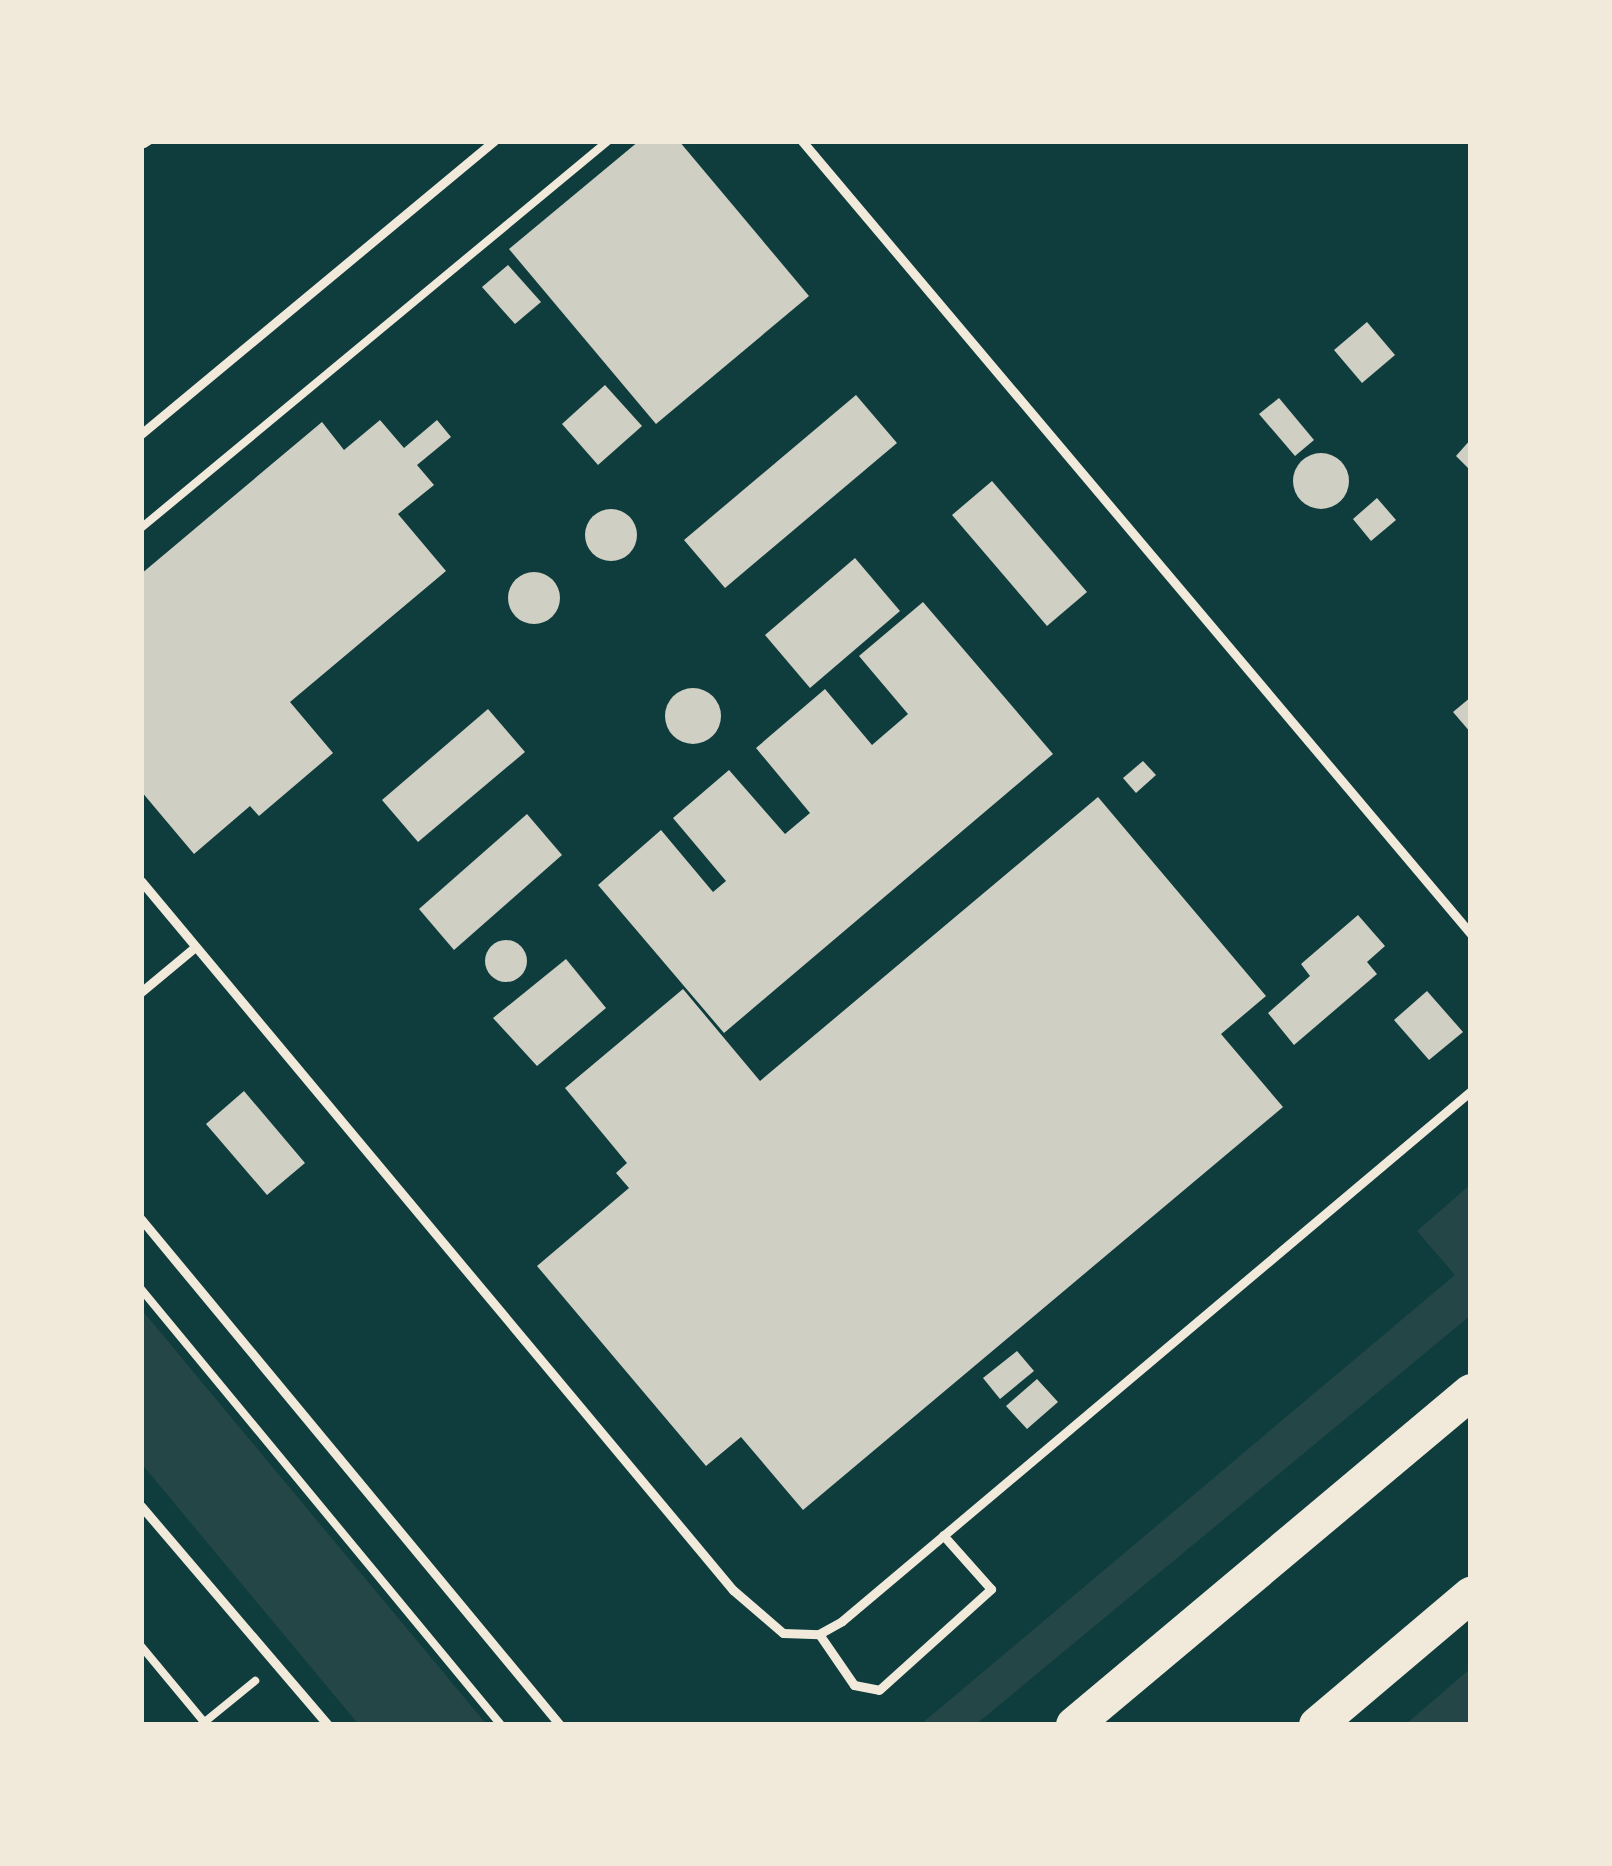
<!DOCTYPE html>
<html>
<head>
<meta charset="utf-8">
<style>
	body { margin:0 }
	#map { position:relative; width:1612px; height:1866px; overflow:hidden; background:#0f3d3e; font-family:"Times New Roman",serif }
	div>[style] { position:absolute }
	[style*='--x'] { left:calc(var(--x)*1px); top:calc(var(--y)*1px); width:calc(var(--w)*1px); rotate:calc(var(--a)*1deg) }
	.green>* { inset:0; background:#244646 }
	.building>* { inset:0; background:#cfcfc3 }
	.round { border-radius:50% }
	.path>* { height:8px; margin:-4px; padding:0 4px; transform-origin:4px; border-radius:4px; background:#f1e9da }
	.service>* { height:9px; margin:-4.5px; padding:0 4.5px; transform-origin:4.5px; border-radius:4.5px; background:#f1e9da }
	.motorway>* { height:36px; margin:-18px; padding:0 18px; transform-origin:18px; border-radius:18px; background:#f1e9da }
	span { translate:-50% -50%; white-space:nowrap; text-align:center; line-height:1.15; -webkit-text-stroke:9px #f1e9da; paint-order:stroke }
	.frame { position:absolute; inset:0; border:144px solid #f1e9da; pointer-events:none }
</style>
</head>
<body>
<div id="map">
	<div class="green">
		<i style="clip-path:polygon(1471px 1184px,1471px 1315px,975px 1725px,920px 1725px,1455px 1275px,1417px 1231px)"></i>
		<i style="clip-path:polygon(141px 1309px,487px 1725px,359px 1725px,141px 1463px)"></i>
		<i style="clip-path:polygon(1471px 1668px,1471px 1725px,1405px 1725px)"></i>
	</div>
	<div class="building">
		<i style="clip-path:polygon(639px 141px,679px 141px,809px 296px,656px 424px,509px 249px)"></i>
		<i style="clip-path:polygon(508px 265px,541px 302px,515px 324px,482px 287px)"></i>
		<i style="clip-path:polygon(1367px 322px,1395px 355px,1362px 383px,1334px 350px)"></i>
		<i style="clip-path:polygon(605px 385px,642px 426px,598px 465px,562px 424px)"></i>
		<i style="clip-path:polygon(856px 395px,897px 443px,725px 588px,684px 540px)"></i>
		<i style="clip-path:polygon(1279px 398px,1314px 440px,1295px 456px,1259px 414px)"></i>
		<i style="clip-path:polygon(380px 420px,404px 448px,437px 420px,451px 437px,417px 465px,434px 485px,398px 514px,446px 571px,290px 702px,333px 753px,259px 816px,250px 806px,194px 854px,141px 791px,141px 574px,322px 422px,344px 450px)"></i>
		<i style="clip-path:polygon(1471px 439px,1471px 471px,1456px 456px)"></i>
		<i class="round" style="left:1293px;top:453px;width:56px;height:56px"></i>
		<i style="clip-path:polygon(992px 481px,1087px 592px,1047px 626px,952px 515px)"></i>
		<i style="clip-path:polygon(1377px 498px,1396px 520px,1371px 541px,1353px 519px)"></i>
		<i class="round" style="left:585px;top:509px;width:52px;height:52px"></i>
		<i style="clip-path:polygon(855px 558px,900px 611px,810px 688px,765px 635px)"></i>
		<i class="round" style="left:508px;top:572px;width:52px;height:52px"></i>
		<i style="clip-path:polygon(923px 602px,1053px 754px,724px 1033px,598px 885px,661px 830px,713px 892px,726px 881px,673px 818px,729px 770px,785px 834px,810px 813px,756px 748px,825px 689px,872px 745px,908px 714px,859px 656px)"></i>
		<i class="round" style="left:665px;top:688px;width:56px;height:56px"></i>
		<i style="clip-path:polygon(1471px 697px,1471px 733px,1453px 712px)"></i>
		<i style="clip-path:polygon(488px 709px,525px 752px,418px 842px,382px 800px)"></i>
		<i style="clip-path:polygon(1143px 761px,1156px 775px,1136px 793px,1123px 778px)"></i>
		<i style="clip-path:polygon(1098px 797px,1266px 996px,1221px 1034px,1283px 1107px,803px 1510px,741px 1437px,706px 1466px,537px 1266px,629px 1188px,616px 1173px,627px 1163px,565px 1088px,683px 989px,760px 1081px)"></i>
		<i style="clip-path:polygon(527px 814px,562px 855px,454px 950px,419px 909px)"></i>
		<i style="clip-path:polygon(1358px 915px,1385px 946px,1367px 962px,1377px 974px,1294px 1045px,1268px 1013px,1310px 976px,1301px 964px)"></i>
		<i class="round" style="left:485px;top:940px;width:42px;height:42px"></i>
		<i style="clip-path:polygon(566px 959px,606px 1008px,537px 1066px,493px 1018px)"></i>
		<i style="clip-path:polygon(1427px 991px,1463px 1032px,1429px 1060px,1394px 1020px)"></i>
		<i style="clip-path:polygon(244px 1091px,305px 1163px,267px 1195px,206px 1124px)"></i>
		<i style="clip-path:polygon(1017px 1351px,1034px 1371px,1000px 1399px,983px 1378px)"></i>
		<i style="clip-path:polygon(1037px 1379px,1058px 1402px,1027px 1429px,1006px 1406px)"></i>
	</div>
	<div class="path">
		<i style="--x:144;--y:144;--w:6;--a:-31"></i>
		<i style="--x:141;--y:528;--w:607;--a:-39.65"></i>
		<i style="--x:141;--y:1289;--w:565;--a:50.45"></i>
		<i style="--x:141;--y:1646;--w:100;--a:50.3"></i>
		<i style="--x:201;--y:1725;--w:70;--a:-39.2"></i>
	</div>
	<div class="service">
		<i style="--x:802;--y:141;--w:1038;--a:49.85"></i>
		<i style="--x:141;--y:434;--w:459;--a:-39.7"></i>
		<i style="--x:141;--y:881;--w:924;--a:50.14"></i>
		<i style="--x:733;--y:1590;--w:66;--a:40.7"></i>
		<i style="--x:783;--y:1633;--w:36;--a:2"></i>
		<i style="--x:819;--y:1634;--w:26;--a:-29"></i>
		<i style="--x:842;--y:1621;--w:823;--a:-40.12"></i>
		<i style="--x:141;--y:992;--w:70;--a:-39.8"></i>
		<i style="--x:141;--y:1219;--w:657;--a:50.37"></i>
		<i style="--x:141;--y:1506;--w:288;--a:49.5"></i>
		<i style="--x:819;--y:1634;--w:62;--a:55.5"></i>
		<i style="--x:854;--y:1685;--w:25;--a:11"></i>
		<i style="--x:879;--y:1690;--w:151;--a:-42"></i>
		<i style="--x:991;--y:1589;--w:72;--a:-131.6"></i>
	</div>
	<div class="motorway">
		<i style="--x:1074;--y:1725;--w:518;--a:-39.99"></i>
		<i style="--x:1317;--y:1725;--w:202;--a:-40.2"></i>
	</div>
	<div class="frame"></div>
</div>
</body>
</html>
